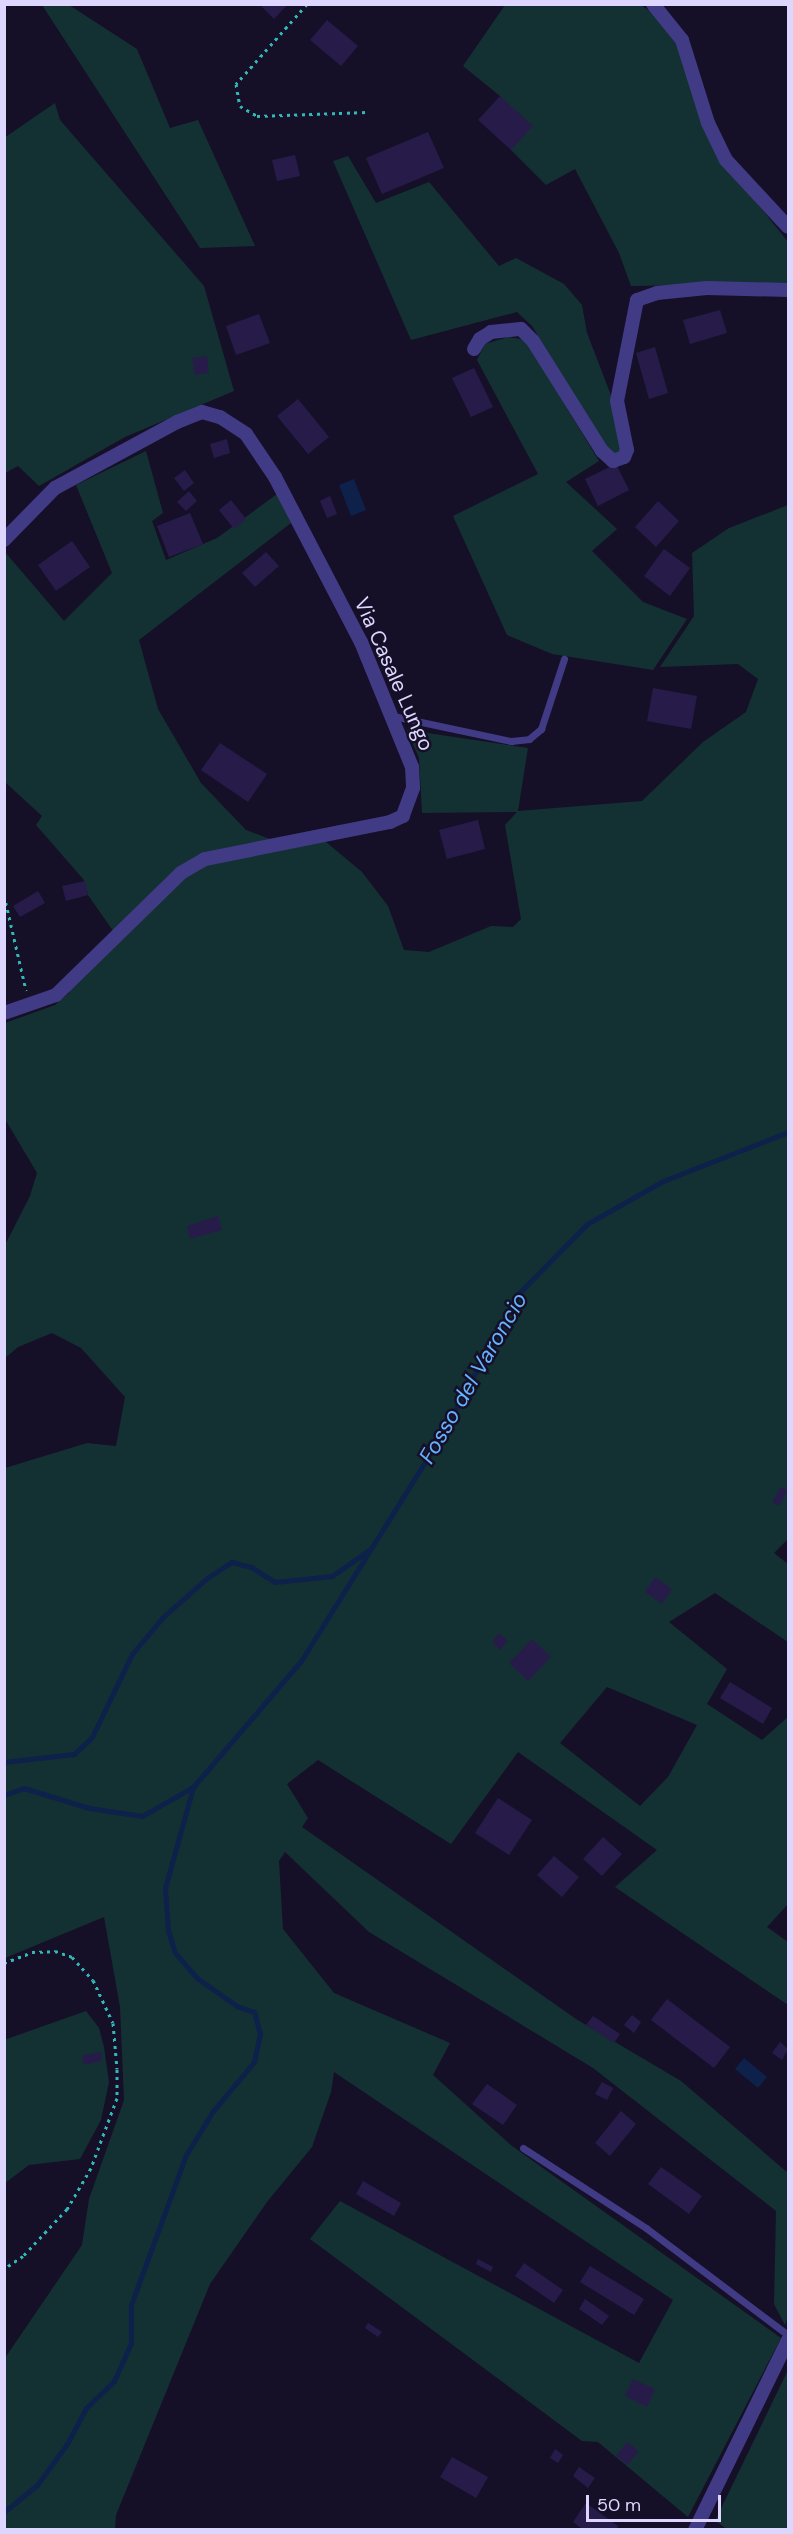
<!DOCTYPE html>
<html>
<head>
<meta charset="utf-8">
<style>
	body { margin:0 }
	#map { position:relative; width:793px; height:2534px; overflow:hidden; background:#151028; font-family:"DM Sans",sans-serif }
	div>[style] { position:absolute }
	[style*='--x'] { left:calc(var(--x)*1px); top:calc(var(--y)*1px); width:calc(var(--w)*1px); rotate:calc(var(--a)*1deg) }
	.green>* { inset:0; background:#133132 }
	.water>* { inset:0; background:#0d214a }
	.stream>* { height:5px; margin:-2.5px; padding:0 2.5px; transform-origin:2.5px; border-radius:2.5px; background:#0d214a }
	.building>* { inset:0; background:#271c49 }
	.path>* { height:3px; margin-top:-1.5px; transform-origin:0; background:repeating-linear-gradient(90deg,#30b9b7 0 3px,transparent 0 7.5px) }
	.service>* { height:7px; margin:-3.5px; padding:0 3.5px; transform-origin:3.5px; border-radius:3.5px; background:#413b86 }
	.minor>* { height:14px; margin:-7px; padding:0 7px; transform-origin:7px; border-radius:7px; background:#413b86 }
	span { translate:-50% -50%; white-space:nowrap; text-align:center; line-height:1.15; -webkit-text-stroke:5px #151028; paint-order:stroke }
	.street-label { font-size:21px; color:#ddd7ff }
	.water-label { font-size:22px; color:#66b1fe; font-style:italic }
	.frame { position:absolute; inset:0; border:6px solid #ddd7ff; pointer-events:none }
	.scale { position:absolute; left:586px; top:2495px; width:135px; height:27px; box-sizing:border-box; border:3px solid #ddd7ff; border-top:0; padding-left:8px; font-size:18px; line-height:21px; white-space:nowrap; color:#ddd7ff; -webkit-text-stroke:4px #151028; paint-order:stroke }
</style>
</head>
<body>
<div id="map">
	<div class="green">
		<i style="clip-path:polygon(42px 5px,69px 5px,137px 49px,170px 128px,198px 120px,255px 246px,200px 248px)"></i>
		<i style="clip-path:polygon(505px 5px,641px 5px,654px 14px,679px 48px,711px 145px,788px 242px,788px 284px,631px 286px,619px 253px,575px 169px,546px 185px,511px 150px,500px 96px,463px 66px)"></i>
		<i style="clip-path:polygon(55px 103px,60px 120px,204px 286px,234px 391px,125px 437px,39px 486px,18px 466px,5px 473px,4px 138px)"></i>
		<i style="clip-path:polygon(348px 156px,376px 203px,429px 182px,499px 266px,516px 258px,564px 284px,582px 305px,587px 333px,612px 398px,622px 444px,620px 452px,615px 454px,606px 447px,532px 326px,517px 312px,411px 340px,333px 161px)"></i>
		<i style="clip-path:polygon(508px 337px,521px 339px,529px 346px,599px 461px,566px 482px,617px 529px,592px 551px,643px 602px,687px 619px,653px 670px,552px 654px,507px 635px,453px 516px,538px 474px,477px 360px,485px 344px)"></i>
		<i style="clip-path:polygon(evenodd,146px 451px,163px 513px,152px 521px,166px 560px,217px 538px,277px 494px,291px 523px,139px 640px,158px 709px,201px 783px,246px 830px,283px 844px,320px 837px,362px 872px,388px 906px,404px 950px,429px 952px,491px 926px,513px 927px,521px 919px,505px 825px,517px 812px,422px 813px,419px 758px,407px 730px,528px 748px,518px 811px,642px 801px,703px 742px,746px 712px,758px 679px,738px 664px,660px 667px,694px 616px,692px 553px,729px 528px,788px 505px,788px 1539px,774px 1553px,788px 1564px,788px 1642px,715px 1593px,669px 1622px,727px 1669px,707px 1704px,762px 1740px,788px 1717px,788px 1904px,767px 1927px,788px 1942px,788px 2005px,615px 1887px,657px 1850px,518px 1752px,451px 1844px,318px 1760px,287px 1784px,308px 1818px,302px 1827px,576px 2019px,681px 2081px,788px 2173px,788px 2317px,785px 2325px,774px 2304px,776px 2211px,593px 2068px,369px 1932px,285px 1852px,279px 1861px,283px 1929px,334px 1993px,450px 2043px,433px 2075px,512px 2146px,781px 2338px,688px 2517px,598px 2442px,582px 2441px,310px 2239px,340px 2201px,639px 2363px,673px 2300px,334px 2072px,331px 2092px,312px 2147px,267px 2202px,210px 2284px,116px 2515px,115px 2529px,5px 2529px,5px 2358px,82px 2245px,89px 2199px,124px 2100px,120px 2007px,104px 1917px,5px 1958px,5px 1468px,87px 1443px,116px 1446px,125px 1397px,81px 1348px,52px 1333px,18px 1347px,5px 1358px,5px 1245px,30px 1196px,37px 1173px,5px 1119px,5px 1023px,55px 1005px,69px 993px,70px 981px,116px 935px,88px 895px,84px 880px,36px 825px,42px 816px,5px 782px,5px 552px,64px 621px,112px 573px,76px 485px,146px 451px,607px 1687px,697px 1725px,668px 1777px,640px 1806px,560px 1743px,607px 1687px)"></i>
		<i style="clip-path:polygon(86px 2011px,99px 2028px,104px 2047px,109px 2082px,101px 2120px,80px 2159px,29px 2165px,5px 2183px,4px 2040px)"></i>
		<i style="clip-path:polygon(788px 2370px,788px 2529px,727px 2529px,715px 2521px)"></i>
	</div>
	<div class="water">
		<i style="clip-path:polygon(354px 479px,366px 510px,351px 516px,339px 485px)"></i>
		<i style="clip-path:polygon(744px 2058px,767px 2077px,758px 2088px,735px 2069px)"></i>
	</div>
	<div class="stream">
		<i style="--x:4;--y:1762;--w:70;--a:-6.5"></i>
		<i style="--x:74;--y:1754;--w:25;--a:-43"></i>
		<i style="--x:92;--y:1737;--w:92;--a:-64.3"></i>
		<i style="--x:132;--y:1654;--w:48;--a:-50"></i>
		<i style="--x:163;--y:1617;--w:59;--a:-41.6"></i>
		<i style="--x:207;--y:1578;--w:30;--a:-33"></i>
		<i style="--x:232;--y:1562;--w:20;--a:15"></i>
		<i style="--x:251;--y:1567;--w:28;--a:32"></i>
		<i style="--x:275;--y:1582;--w:57;--a:-6"></i>
		<i style="--x:332;--y:1576;--w:45;--a:-35.1"></i>
		<i style="--x:4;--y:1795;--w:21;--a:-19"></i>
		<i style="--x:24;--y:1788;--w:68;--a:17.1"></i>
		<i style="--x:89;--y:1808;--w:54;--a:8.6"></i>
		<i style="--x:142;--y:1816;--w:59;--a:-29.6"></i>
		<i style="--x:193;--y:1787;--w:166;--a:-49.4"></i>
		<i style="--x:301;--y:1661;--w:253;--a:-58.1"></i>
		<i style="--x:435;--y:1446;--w:175;--a:-61.2"></i>
		<i style="--x:519;--y:1293;--w:97;--a:-45.4"></i>
		<i style="--x:587;--y:1224;--w:87;--a:-29.5"></i>
		<i style="--x:663;--y:1181;--w:134;--a:-21.4"></i>
		<i style="--x:4;--y:2512;--w:43;--a:-39.3"></i>
		<i style="--x:37;--y:2485;--w:51;--a:-53.8"></i>
		<i style="--x:67;--y:2444;--w:41;--a:-62.2"></i>
		<i style="--x:86;--y:2408;--w:39;--a:-44"></i>
		<i style="--x:114;--y:2381;--w:42;--a:-65.9"></i>
		<i style="--x:131;--y:2343;--w:38;--a:-90"></i>
		<i style="--x:131;--y:2305;--w:160;--a:-69.9"></i>
		<i style="--x:186;--y:2155;--w:52;--a:-58.5"></i>
		<i style="--x:213;--y:2111;--w:64;--a:-50.1"></i>
		<i style="--x:254;--y:2062;--w:29;--a:-78"></i>
		<i style="--x:260;--y:2034;--w:23;--a:-105"></i>
		<i style="--x:254;--y:2012;--w:18;--a:-161"></i>
		<i style="--x:237;--y:2006;--w:49;--a:-145"></i>
		<i style="--x:197;--y:1978;--w:33;--a:-131"></i>
		<i style="--x:175;--y:1953;--w:24;--a:-107"></i>
		<i style="--x:168;--y:1930;--w:42;--a:-94.1"></i>
		<i style="--x:165;--y:1888;--w:105;--a:-74.5"></i>
	</div>
	<div class="building">
		<i style="clip-path:polygon(259px 4px,288px 4px,274px 19px)"></i>
		<i style="clip-path:polygon(327px 20px,358px 46px,341px 66px,310px 40px)"></i>
		<i style="clip-path:polygon(500px 96px,533px 126px,511px 150px,478px 120px)"></i>
		<i style="clip-path:polygon(428px 132px,444px 168px,382px 194px,366px 158px)"></i>
		<i style="clip-path:polygon(295px 155px,300px 176px,277px 181px,272px 160px)"></i>
		<i style="clip-path:polygon(720px 310px,727px 333px,690px 344px,683px 320px)"></i>
		<i style="clip-path:polygon(259px 314px,270px 343px,236px 355px,226px 326px)"></i>
		<i style="clip-path:polygon(655px 347px,668px 393px,649px 399px,636px 353px)"></i>
		<i style="clip-path:polygon(207px 356px,209px 373px,195px 375px,192px 358px)"></i>
		<i style="clip-path:polygon(474px 368px,493px 407px,471px 417px,452px 378px)"></i>
		<i style="clip-path:polygon(298px 399px,329px 437px,308px 454px,277px 416px)"></i>
		<i style="clip-path:polygon(227px 439px,230px 453px,214px 458px,210px 444px)"></i>
		<i style="clip-path:polygon(616px 464px,629px 490px,598px 506px,585px 479px)"></i>
		<i style="clip-path:polygon(185px 470px,194px 483px,184px 491px,174px 478px)"></i>
		<i style="clip-path:polygon(189px 491px,197px 501px,186px 511px,177px 502px)"></i>
		<i style="clip-path:polygon(330px 496px,337px 514px,327px 518px,320px 501px)"></i>
		<i style="clip-path:polygon(231px 500px,246px 519px,234px 529px,219px 510px)"></i>
		<i style="clip-path:polygon(658px 501px,679px 521px,656px 547px,635px 527px)"></i>
		<i style="clip-path:polygon(190px 513px,203px 544px,169px 557px,157px 526px)"></i>
		<i style="clip-path:polygon(72px 541px,90px 567px,56px 591px,38px 565px)"></i>
		<i style="clip-path:polygon(664px 549px,690px 568px,670px 596px,644px 576px)"></i>
		<i style="clip-path:polygon(266px 552px,279px 566px,255px 587px,242px 573px)"></i>
		<i style="clip-path:polygon(653px 688px,697px 696px,691px 729px,647px 721px)"></i>
		<i style="clip-path:polygon(220px 743px,267px 774px,248px 802px,201px 770px)"></i>
		<i style="clip-path:polygon(478px 820px,485px 849px,447px 859px,439px 830px)"></i>
		<i style="clip-path:polygon(85px 881px,88px 895px,66px 901px,62px 886px)"></i>
		<i style="clip-path:polygon(38px 891px,45px 903px,20px 917px,13px 906px)"></i>
		<i style="clip-path:polygon(218px 1216px,222px 1230px,190px 1239px,187px 1226px)"></i>
		<i style="clip-path:polygon(781px 1487px,788px 1491px,779px 1506px,772px 1502px)"></i>
		<i style="clip-path:polygon(655px 1577px,672px 1589px,662px 1604px,645px 1592px)"></i>
		<i style="clip-path:polygon(499px 1633px,508px 1641px,500px 1650px,492px 1642px)"></i>
		<i style="clip-path:polygon(532px 1639px,551px 1657px,528px 1681px,509px 1663px)"></i>
		<i style="clip-path:polygon(730px 1682px,772px 1708px,763px 1724px,720px 1698px)"></i>
		<i style="clip-path:polygon(498px 1798px,532px 1820px,509px 1855px,475px 1833px)"></i>
		<i style="clip-path:polygon(603px 1837px,622px 1854px,602px 1876px,583px 1859px)"></i>
		<i style="clip-path:polygon(554px 1856px,579px 1877px,562px 1897px,537px 1875px)"></i>
		<i style="clip-path:polygon(667px 1999px,730px 2047px,714px 2068px,651px 2020px)"></i>
		<i style="clip-path:polygon(632px 2015px,641px 2022px,634px 2033px,624px 2025px)"></i>
		<i style="clip-path:polygon(593px 2016px,620px 2034px,614px 2043px,586px 2025px)"></i>
		<i style="clip-path:polygon(780px 2042px,788px 2049px,782px 2060px,772px 2053px)"></i>
		<i style="clip-path:polygon(101px 2052px,102px 2061px,84px 2065px,82px 2056px)"></i>
		<i style="clip-path:polygon(602px 2082px,613px 2088px,607px 2100px,595px 2094px)"></i>
		<i style="clip-path:polygon(487px 2084px,517px 2105px,503px 2125px,472px 2104px)"></i>
		<i style="clip-path:polygon(621px 2111px,636px 2124px,610px 2156px,595px 2143px)"></i>
		<i style="clip-path:polygon(661px 2167px,702px 2196px,689px 2214px,648px 2184px)"></i>
		<i style="clip-path:polygon(363px 2181px,401px 2203px,394px 2216px,356px 2194px)"></i>
		<i style="clip-path:polygon(478px 2259px,493px 2267px,491px 2272px,476px 2264px)"></i>
		<i style="clip-path:polygon(524px 2263px,563px 2290px,554px 2303px,515px 2276px)"></i>
		<i style="clip-path:polygon(590px 2266px,644px 2299px,634px 2315px,580px 2282px)"></i>
		<i style="clip-path:polygon(585px 2299px,609px 2316px,602px 2325px,579px 2309px)"></i>
		<i style="clip-path:polygon(368px 2323px,382px 2332px,378px 2337px,365px 2328px)"></i>
		<i style="clip-path:polygon(633px 2379px,655px 2389px,647px 2407px,625px 2396px)"></i>
		<i style="clip-path:polygon(628px 2442px,639px 2452px,627px 2465px,616px 2455px)"></i>
		<i style="clip-path:polygon(555px 2449px,563px 2455px,558px 2463px,550px 2458px)"></i>
		<i style="clip-path:polygon(452px 2457px,488px 2477px,476px 2498px,440px 2477px)"></i>
		<i style="clip-path:polygon(579px 2467px,595px 2478px,588px 2488px,573px 2476px)"></i>
		<i style="clip-path:polygon(586px 2503px,618px 2526px,616px 2530px,584px 2530px,573px 2522px)"></i>
	</div>
	<div class="path">
		<i style="--x:307;--y:4;--w:107;--a:131.6"></i>
		<i style="--x:236;--y:84;--w:22;--a:80"></i>
		<i style="--x:240;--y:106;--w:20;--a:30"></i>
		<i style="--x:257;--y:116;--w:110;--a:-2.1"></i>
		<i style="--x:4;--y:895;--w:98;--a:77"></i>
		<i style="--x:4;--y:1963;--w:30;--a:-21"></i>
		<i style="--x:32;--y:1952;--w:23;--a:-2"></i>
		<i style="--x:55;--y:1951;--w:18;--a:19"></i>
		<i style="--x:72;--y:1957;--w:31;--a:48"></i>
		<i style="--x:93;--y:1980;--w:47;--a:65.1"></i>
		<i style="--x:113;--y:2023;--w:46;--a:85"></i>
		<i style="--x:117;--y:2069;--w:29;--a:90"></i>
		<i style="--x:117;--y:2098;--w:75;--a:110.4"></i>
		<i style="--x:91;--y:2168;--w:48;--a:120.3"></i>
		<i style="--x:67;--y:2209;--w:64;--a:133.1"></i>
		<i style="--x:23;--y:2256;--w:23;--a:146"></i>
	</div>
	<div class="service">
		<i style="--x:393;--y:716;--w:121;--a:12"></i>
		<i style="--x:511;--y:741;--w:18;--a:-6"></i>
		<i style="--x:529;--y:739;--w:16;--a:-40"></i>
		<i style="--x:541;--y:729;--w:74;--a:-71.8"></i>
		<i style="--x:523;--y:2148;--w:147;--a:33"></i>
		<i style="--x:646;--y:2228;--w:178;--a:37"></i>
	</div>
	<div class="minor">
		<i style="--x:653;--y:4;--w:46;--a:51.1"></i>
		<i style="--x:682;--y:40;--w:87;--a:72.6"></i>
		<i style="--x:708;--y:123;--w:41;--a:64.1"></i>
		<i style="--x:726;--y:160;--w:91;--a:47.2"></i>
		<i style="--x:474;--y:349;--w:12;--a:-59"></i>
		<i style="--x:480;--y:339;--w:13;--a:-32"></i>
		<i style="--x:491;--y:332;--w:30;--a:-6"></i>
		<i style="--x:521;--y:329;--w:17;--a:45"></i>
		<i style="--x:533;--y:341;--w:130;--a:57.9"></i>
		<i style="--x:602;--y:451;--w:15;--a:42"></i>
		<i style="--x:613;--y:461;--w:12;--a:-20"></i>
		<i style="--x:624;--y:457;--w:8;--a:-67"></i>
		<i style="--x:627;--y:450;--w:50;--a:-101.5"></i>
		<i style="--x:617;--y:401;--w:103;--a:-78.8"></i>
		<i style="--x:637;--y:300;--w:21;--a:-19"></i>
		<i style="--x:657;--y:293;--w:50;--a:-5.7"></i>
		<i style="--x:707;--y:288;--w:81;--a:1.4"></i>
		<i style="--x:4;--y:540;--w:73;--a:-45.6"></i>
		<i style="--x:55;--y:488;--w:139;--a:-28.4"></i>
		<i style="--x:177;--y:422;--w:27;--a:-22"></i>
		<i style="--x:202;--y:412;--w:19;--a:16"></i>
		<i style="--x:220;--y:417;--w:31;--a:33"></i>
		<i style="--x:246;--y:434;--w:52;--a:56"></i>
		<i style="--x:275;--y:477;--w:186;--a:62.5"></i>
		<i style="--x:361;--y:642;--w:135;--a:67.8"></i>
		<i style="--x:412;--y:767;--w:21;--a:87"></i>
		<i style="--x:413;--y:788;--w:30;--a:110"></i>
		<i style="--x:403;--y:816;--w:14;--a:155"></i>
		<i style="--x:390;--y:822;--w:189;--a:168.7"></i>
		<i style="--x:205;--y:859;--w:28;--a:150"></i>
		<i style="--x:181;--y:873;--w:175;--a:135.7"></i>
		<i style="--x:56;--y:995;--w:55;--a:160.9"></i>
		<i style="--x:695;--y:2530;--w:212;--a:-63.9"></i>
	</div>
	<div class="street-label">
		<span style="left:394px;top:674px;rotate:66deg">Via Casale Lungo</span>
	</div>
	<div class="water-label">
		<span style="left:473px;top:1378px;rotate:-60deg">Fosso del Varoncio</span>
	</div>
	<div class="frame"></div>
	<div class="scale">50 m</div>
</div>
</body>
</html>
